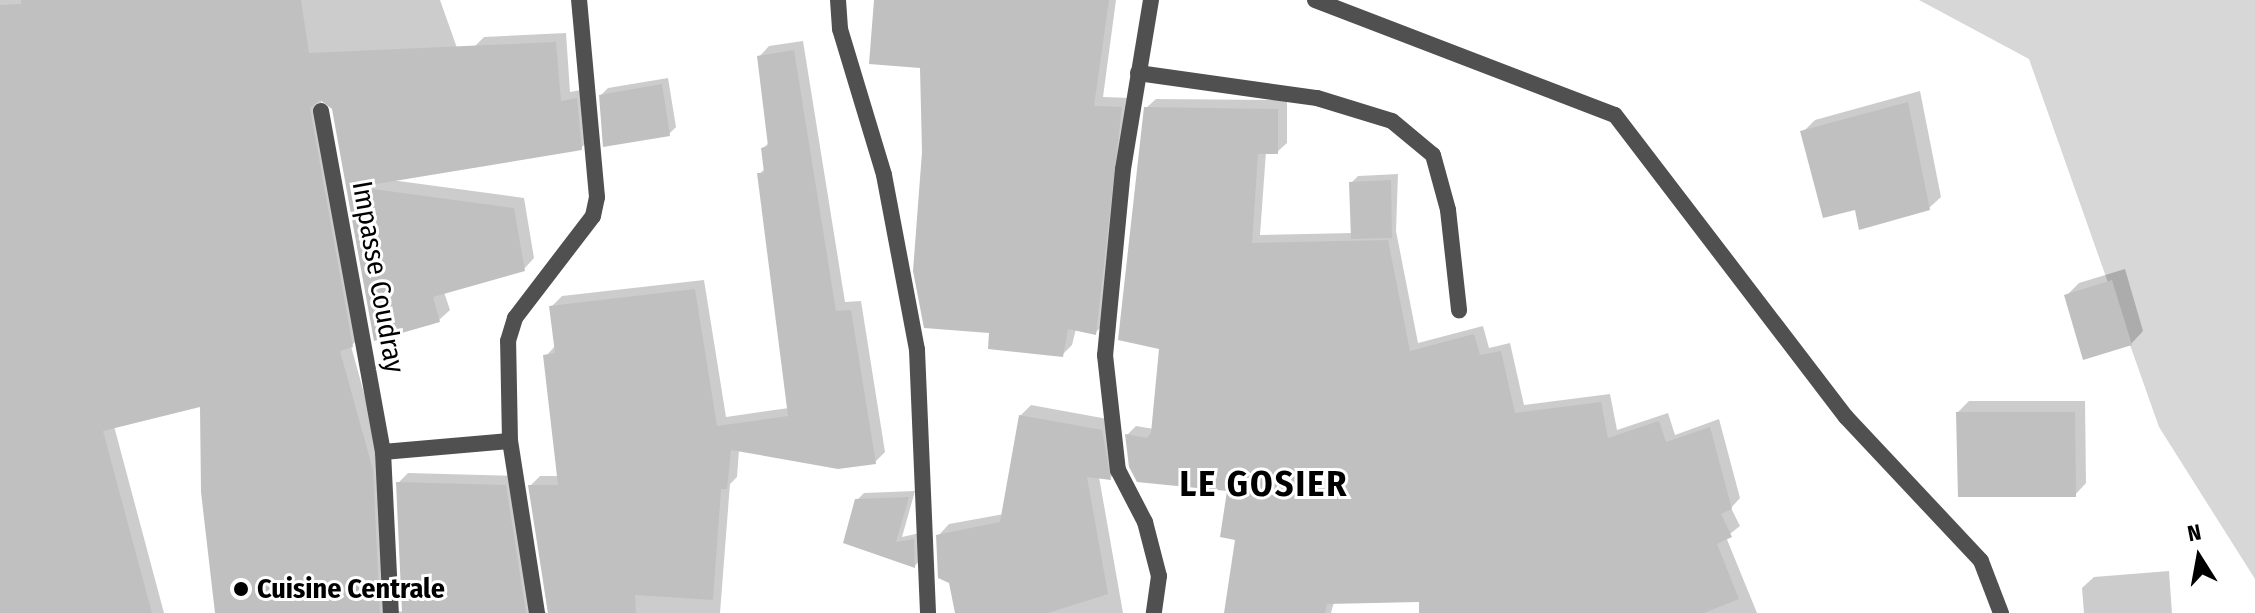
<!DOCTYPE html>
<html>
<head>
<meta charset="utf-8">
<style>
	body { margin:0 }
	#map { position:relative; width:2255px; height:613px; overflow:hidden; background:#fff; font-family:"Fira Sans Condensed",sans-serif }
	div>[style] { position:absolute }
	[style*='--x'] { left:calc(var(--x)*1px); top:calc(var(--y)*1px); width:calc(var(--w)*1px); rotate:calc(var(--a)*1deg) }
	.green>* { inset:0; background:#d7d7d7 }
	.shadow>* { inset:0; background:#0003 }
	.building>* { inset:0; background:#c0c0c0 }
	.minor>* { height:16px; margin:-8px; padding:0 8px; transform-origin:8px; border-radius:8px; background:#505050 }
	.dots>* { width:22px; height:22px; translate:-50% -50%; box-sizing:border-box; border:4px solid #fff; border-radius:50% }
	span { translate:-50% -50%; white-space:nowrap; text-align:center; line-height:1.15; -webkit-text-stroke:6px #fff; paint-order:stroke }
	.street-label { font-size:28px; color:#000 }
	.poi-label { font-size:28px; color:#000; font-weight:700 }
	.left { translate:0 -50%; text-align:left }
	.district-label { font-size:36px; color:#000; font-weight:700; letter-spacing:2px }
	.north { position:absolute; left:2159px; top:517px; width:80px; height:80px; -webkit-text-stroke:6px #fff; paint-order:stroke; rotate:349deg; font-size:22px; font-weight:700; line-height:32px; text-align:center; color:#000 }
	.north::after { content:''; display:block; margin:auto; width:28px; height:36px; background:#000; clip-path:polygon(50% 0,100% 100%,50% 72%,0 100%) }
</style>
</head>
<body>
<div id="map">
	<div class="green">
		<i style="clip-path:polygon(1919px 0,2255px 0,2255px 579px,2159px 427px,2029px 59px)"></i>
	</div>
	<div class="shadow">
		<i style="clip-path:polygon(0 0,440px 0,473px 93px,474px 47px,484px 37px,566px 33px,570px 92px,586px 89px,591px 138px,581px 148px,391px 180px,524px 198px,534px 258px,524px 269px,444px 292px,450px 310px,439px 320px,376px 339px,334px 108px,321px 100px,362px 335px,351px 346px,382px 459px,392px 610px,404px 612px,398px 483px,408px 473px,515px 476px,536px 605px,547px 613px,217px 613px,202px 404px,114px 426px,164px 613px,0 613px)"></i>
		<i style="clip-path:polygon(876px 0,1116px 0,1103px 97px,1131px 98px,1105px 323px,1095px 333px,1076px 329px,1072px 345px,1062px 355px,992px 331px,924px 152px,922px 66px)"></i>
		<i style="clip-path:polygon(803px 41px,845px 302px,861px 301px,885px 452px,875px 462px,739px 450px,737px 477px,730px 484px,720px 613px,548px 613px,530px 486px,540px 476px,559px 476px,546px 356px,556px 345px,552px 306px,562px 296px,704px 280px,726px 417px,789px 408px,759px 174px,766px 168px,763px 148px,770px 142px,759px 57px,769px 46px)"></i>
		<i style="clip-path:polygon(668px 78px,676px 127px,669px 134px,601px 95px,608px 88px)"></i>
		<i style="clip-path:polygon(1920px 91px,1941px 197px,1929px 208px,1856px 208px,1803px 132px,1815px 120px)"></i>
		<i style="clip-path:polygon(1156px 99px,1287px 100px,1287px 143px,1277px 152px,1266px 152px,1260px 235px,1353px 233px,1351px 183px,1358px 176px,1398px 174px,1396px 231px,1418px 343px,1483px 326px,1489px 348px,1510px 343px,1524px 405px,1610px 394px,1617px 430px,1668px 413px,1675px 435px,1719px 419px,1740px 498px,1731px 508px,1740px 526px,1726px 537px,1757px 613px,1421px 613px,1420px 600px,1334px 602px,1331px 613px,1260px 613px,1229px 489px,1127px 435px,1136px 426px,1154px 429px,1162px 348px,1146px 108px)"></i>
		<i style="clip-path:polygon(2125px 269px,2143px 331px,2131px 344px,2066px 296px,2079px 283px)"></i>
		<i style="clip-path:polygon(1969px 401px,2085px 401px,2086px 483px,2075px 495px,1958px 412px)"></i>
		<i style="clip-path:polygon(1031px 405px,1113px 420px,1121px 467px,1110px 478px,1099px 477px,1123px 613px,957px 613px,938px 536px,949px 524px,1004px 514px,1020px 416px)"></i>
		<i style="clip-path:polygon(915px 491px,902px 537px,920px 533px,921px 559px,915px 566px,857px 500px,864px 493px)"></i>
		<i style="clip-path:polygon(2169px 571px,2172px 613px,2084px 613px,2082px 588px,2094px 577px)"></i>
	</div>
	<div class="building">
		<i style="clip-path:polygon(21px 0,301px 0,309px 53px,556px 42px,561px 101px,577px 98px,582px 150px,358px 187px,514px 208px,525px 271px,433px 297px,440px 322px,374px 341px,332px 109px,320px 100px,310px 108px,353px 347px,340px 351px,373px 470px,380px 613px,215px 613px,201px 492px,200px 407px,103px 431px,152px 613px,0 613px,0 5px,21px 4px)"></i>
		<i style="clip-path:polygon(874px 0,1109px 0,1094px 106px,1122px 107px,1096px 335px,1068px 329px,1063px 357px,988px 349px,989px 333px,924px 328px,913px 271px,922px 152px,920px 68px,869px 64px)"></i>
		<i style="clip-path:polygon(794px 50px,836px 311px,851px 310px,876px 464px,838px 469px,731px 450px,727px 489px,721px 489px,713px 600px,635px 595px,636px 613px,548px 613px,528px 485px,558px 485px,543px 355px,555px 353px,549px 306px,695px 289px,717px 426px,788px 416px,757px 173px,764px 173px,761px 148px,768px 146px,757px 56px)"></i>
		<i style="clip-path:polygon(662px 84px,670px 136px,603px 147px,599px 95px)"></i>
		<i style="clip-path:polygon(1908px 102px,1930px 210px,1859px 230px,1855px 210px,1823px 218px,1800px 131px)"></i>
		<i style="clip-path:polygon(1144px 107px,1278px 109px,1278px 154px,1258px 154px,1252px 243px,1388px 240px,1410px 351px,1474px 334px,1480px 355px,1501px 351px,1515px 413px,1601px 402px,1608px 438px,1659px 421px,1666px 442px,1710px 427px,1732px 509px,1721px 514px,1732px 537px,1717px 544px,1739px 599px,1704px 613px,1419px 613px,1419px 602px,1327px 604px,1325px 613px,1224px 613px,1235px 540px,1220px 537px,1227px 491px,1137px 482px,1129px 467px,1125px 434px,1147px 438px,1151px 433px,1159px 349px,1118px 340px)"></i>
		<i style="clip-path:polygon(1391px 180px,1392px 238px,1351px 239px,1349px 182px)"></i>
		<i style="clip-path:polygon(2112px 280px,2132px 345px,2083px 360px,2064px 295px)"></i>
		<i style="clip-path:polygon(1956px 412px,2075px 412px,2076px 497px,1958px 497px)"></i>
		<i style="clip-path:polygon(1019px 415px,1102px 430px,1111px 480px,1087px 477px,1108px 594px,1048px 613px,955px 613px,949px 583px,938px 578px,936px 535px,1000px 522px)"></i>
		<i style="clip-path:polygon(396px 482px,506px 485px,526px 613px,402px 613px)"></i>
		<i style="clip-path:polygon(909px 497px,896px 542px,914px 539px,915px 568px,843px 543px,855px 499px)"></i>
	</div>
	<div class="minor">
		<i style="--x:838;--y:0;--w:29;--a:86"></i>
		<i style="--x:840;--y:29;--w:152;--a:73.2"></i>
		<i style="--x:884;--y:175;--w:178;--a:79.3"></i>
		<i style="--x:917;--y:350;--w:263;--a:87.6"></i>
		<i style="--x:1151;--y:0;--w:171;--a:99.4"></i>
		<i style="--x:1123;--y:169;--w:187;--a:95.5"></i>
		<i style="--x:1105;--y:355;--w:116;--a:83.6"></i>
		<i style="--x:1118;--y:470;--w:59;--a:62.6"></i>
		<i style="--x:1145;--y:522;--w:56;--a:75.5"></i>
		<i style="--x:1159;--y:576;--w:37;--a:98"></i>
		<i style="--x:1315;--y:0;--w:321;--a:21"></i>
		<i style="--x:1615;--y:115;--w:380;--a:52.6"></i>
		<i style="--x:1846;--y:417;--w:197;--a:46.8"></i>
		<i style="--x:1981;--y:561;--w:56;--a:69"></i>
		<i style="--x:1138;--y:73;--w:181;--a:8"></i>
		<i style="--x:1317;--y:98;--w:78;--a:17"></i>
		<i style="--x:1392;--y:121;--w:53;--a:39.7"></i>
		<i style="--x:1433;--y:155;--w:57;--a:74.7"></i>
		<i style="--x:1448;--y:210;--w:101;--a:83.7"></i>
		<i style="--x:321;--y:111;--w:347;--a:79.7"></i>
		<i style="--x:383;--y:452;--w:161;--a:87.2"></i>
		<i style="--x:383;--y:452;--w:127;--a:-5"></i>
		<i style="--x:537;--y:613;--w:174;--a:-98.9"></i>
		<i style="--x:510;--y:441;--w:100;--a:-91.1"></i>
		<i style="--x:508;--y:341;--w:24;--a:-73"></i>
		<i style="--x:515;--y:318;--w:128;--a:-52.6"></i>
		<i style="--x:593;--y:216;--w:19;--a:-78"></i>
		<i style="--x:597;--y:197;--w:198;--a:-95.2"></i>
	</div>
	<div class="dots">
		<i style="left:241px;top:589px;background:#000"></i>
	</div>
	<div class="street-label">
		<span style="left:378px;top:277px;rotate:80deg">Impasse Coudray</span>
	</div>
	<div class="poi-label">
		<span class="left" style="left:257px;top:589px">Cuisine Centrale</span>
	</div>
	<div class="district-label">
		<span style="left:1264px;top:485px">LE GOSIER</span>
	</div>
	<div class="north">N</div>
</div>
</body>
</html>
